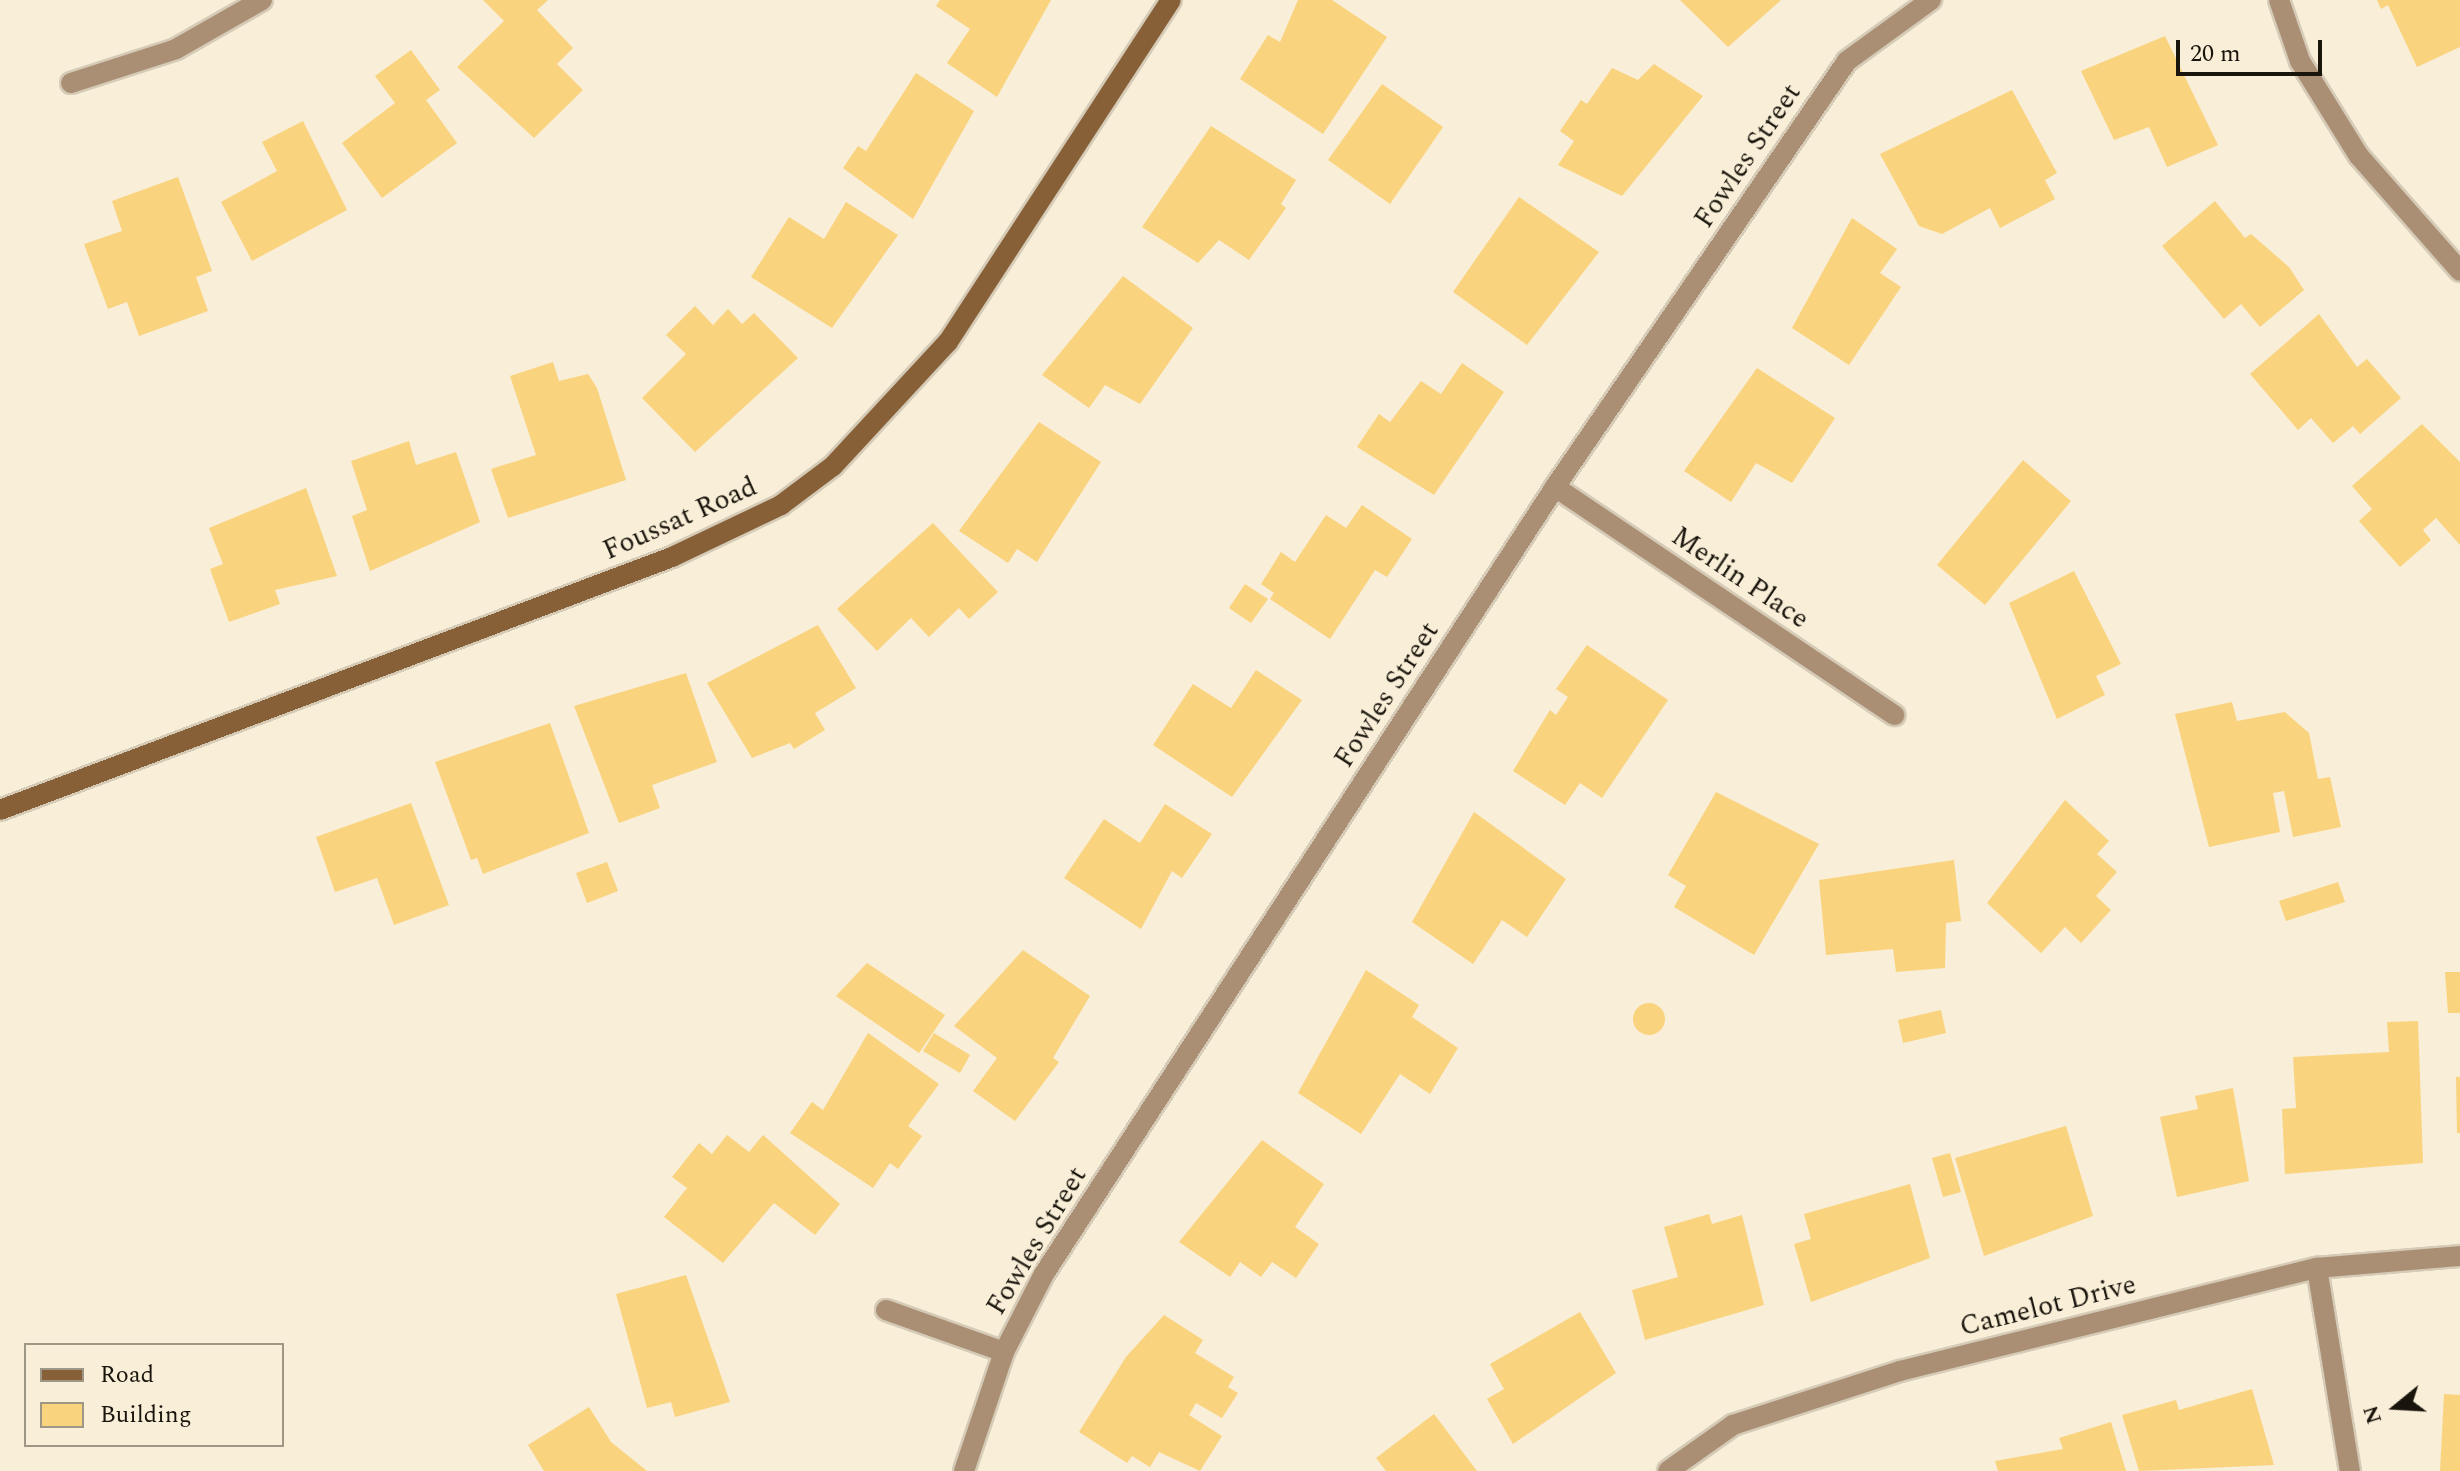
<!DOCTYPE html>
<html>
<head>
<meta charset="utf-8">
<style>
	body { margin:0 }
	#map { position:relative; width:2460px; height:1471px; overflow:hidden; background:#f9eed7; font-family:Spectral,serif }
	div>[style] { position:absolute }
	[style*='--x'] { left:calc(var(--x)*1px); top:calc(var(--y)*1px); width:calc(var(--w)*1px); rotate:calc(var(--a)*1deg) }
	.building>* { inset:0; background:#fad37f }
	.round { border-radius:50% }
	.roads { filter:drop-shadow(2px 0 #d5cbb7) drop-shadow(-2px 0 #d5cbb7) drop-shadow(0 2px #d5cbb7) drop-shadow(0 -2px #d5cbb7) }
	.street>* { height:20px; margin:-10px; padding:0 10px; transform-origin:10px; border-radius:10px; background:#aa8f74 }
	.secondary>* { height:20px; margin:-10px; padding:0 10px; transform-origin:10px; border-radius:10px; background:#876037 }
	span { translate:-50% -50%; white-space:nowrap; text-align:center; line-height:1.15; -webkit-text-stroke:7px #f9eed7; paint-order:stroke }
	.street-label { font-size:28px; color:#19150d }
	.legend { position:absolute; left:24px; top:1343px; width:260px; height:104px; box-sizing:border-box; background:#f9eed7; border:2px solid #9f9786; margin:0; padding:10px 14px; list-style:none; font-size:24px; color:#19150d }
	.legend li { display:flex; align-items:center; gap:16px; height:40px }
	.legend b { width:40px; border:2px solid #9f9786 }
	.north { position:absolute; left:2356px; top:1367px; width:80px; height:80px; -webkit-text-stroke:6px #f9eed7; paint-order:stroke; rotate:252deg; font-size:22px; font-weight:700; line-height:32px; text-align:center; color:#19150d }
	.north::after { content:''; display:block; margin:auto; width:28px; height:36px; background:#19150d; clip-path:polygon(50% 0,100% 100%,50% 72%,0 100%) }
	.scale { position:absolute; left:2176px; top:40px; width:146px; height:36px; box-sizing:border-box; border:4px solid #19150d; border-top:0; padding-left:10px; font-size:24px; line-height:28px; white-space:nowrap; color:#19150d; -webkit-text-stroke:6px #f9eed7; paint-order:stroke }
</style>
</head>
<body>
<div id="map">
	<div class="building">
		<i style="clip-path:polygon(483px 0,548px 0,537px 10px,573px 48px,557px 64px,583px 90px,534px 138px,457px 67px,504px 21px)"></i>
		<i style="clip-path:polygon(940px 0,1051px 0,997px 97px,947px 63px,970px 29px,936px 6px)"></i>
		<i style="clip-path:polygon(1298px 0,1332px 0,1387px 37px,1323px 134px,1240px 79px,1268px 35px,1280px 42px)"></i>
		<i style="clip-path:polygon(1680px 0,1781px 0,1728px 47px)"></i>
		<i style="clip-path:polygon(2377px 0,2460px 0,2460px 47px,2417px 67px,2388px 5px,2381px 9px)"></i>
		<i style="clip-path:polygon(2165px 36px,2218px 145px,2167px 167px,2149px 127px,2114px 140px,2081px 71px)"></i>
		<i style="clip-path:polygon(411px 50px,440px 90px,426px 100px,457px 143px,382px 198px,342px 143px,395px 103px,375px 76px)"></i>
		<i style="clip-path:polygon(1654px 64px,1703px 96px,1622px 196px,1558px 165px,1574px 141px,1560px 131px,1581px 100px,1587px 104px,1612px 68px,1638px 80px)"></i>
		<i style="clip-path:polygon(916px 73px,974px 111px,913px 219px,843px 168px,858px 146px,866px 151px)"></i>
		<i style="clip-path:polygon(1382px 84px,1443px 127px,1390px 204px,1328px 160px)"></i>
		<i style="clip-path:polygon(2012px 90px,2057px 173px,2045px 180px,2055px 199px,2000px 228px,1990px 208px,1942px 234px,1919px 226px,1880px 154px)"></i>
		<i style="clip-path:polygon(303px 121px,347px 210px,252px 261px,221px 202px,277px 171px,262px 142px)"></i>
		<i style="clip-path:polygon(1211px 126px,1296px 180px,1281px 204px,1286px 208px,1249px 260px,1219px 240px,1198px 263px,1142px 227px)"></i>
		<i style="clip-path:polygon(178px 177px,212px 271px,196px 277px,208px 311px,139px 336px,127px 302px,108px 309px,84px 244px,122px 231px,112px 201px)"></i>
		<i style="clip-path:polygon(1519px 197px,1599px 252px,1527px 345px,1453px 292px)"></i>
		<i style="clip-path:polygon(2215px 201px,2245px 238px,2251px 234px,2289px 267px,2304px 290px,2260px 327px,2241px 304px,2224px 319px,2162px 246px)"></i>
		<i style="clip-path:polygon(846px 202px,898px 235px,832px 328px,751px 277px,789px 217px,824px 239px)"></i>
		<i style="clip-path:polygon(1852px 218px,1897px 249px,1880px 273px,1901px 287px,1849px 365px,1792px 328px)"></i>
		<i style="clip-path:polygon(1123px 276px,1193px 328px,1140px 404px,1105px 385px,1089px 408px,1042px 375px)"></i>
		<i style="clip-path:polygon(695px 306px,713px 325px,728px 309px,742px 324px,754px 313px,798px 358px,695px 452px,642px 398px,686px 354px,666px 335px)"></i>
		<i style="clip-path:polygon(2319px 314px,2357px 367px,2367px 359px,2401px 398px,2360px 434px,2353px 426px,2333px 443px,2311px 418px,2298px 430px,2250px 374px)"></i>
		<i style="clip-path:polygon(553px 362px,559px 381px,588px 374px,597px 388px,626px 480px,508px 518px,491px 469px,536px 455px,510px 376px)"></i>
		<i style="clip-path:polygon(1462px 363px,1504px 392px,1434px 495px,1357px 447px,1379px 414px,1390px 422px,1421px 381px,1441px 394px)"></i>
		<i style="clip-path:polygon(1757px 368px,1835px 418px,1792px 483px,1756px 463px,1731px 502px,1684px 471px)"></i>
		<i style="clip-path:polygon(1039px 422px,1101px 462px,1037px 562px,1017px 549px,1008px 563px,959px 531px)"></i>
		<i style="clip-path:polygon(2422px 424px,2460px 462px,2460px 545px,2436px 518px,2423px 530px,2431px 540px,2400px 567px,2359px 521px,2372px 509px,2352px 486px)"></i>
		<i style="clip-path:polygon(409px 441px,416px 465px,456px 452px,480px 522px,370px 571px,352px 516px,367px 510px,351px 461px)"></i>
		<i style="clip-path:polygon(2023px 460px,2071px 501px,1985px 605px,1937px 565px)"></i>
		<i style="clip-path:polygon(306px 488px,337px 576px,275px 590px,280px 604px,229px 622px,210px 569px,223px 564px,209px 528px)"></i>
		<i style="clip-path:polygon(1362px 505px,1412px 539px,1387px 577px,1375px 570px,1330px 639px,1270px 599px,1274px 593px,1261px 584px,1281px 552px,1295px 562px,1326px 515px,1346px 528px)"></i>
		<i style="clip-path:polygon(933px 523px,998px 592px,969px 619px,959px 608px,929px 637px,911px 618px,877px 651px,837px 609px)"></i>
		<i style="clip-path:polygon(2074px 571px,2121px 664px,2096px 676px,2105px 695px,2057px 719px,2009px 603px)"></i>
		<i style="clip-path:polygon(1245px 584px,1268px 599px,1251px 623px,1229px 608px)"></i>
		<i style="clip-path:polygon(818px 625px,856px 688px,815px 713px,825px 730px,794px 749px,790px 743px,752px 758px,707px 683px)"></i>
		<i style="clip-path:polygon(1587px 645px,1668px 700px,1602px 798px,1580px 783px,1565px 805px,1513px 771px,1550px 710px,1556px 715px,1568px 697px,1556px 689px)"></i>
		<i style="clip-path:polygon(1256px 670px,1302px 700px,1232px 797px,1153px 745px,1193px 684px,1231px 708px)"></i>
		<i style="clip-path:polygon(686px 673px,717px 762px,652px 785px,660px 808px,619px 823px,574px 706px)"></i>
		<i style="clip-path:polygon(2232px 702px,2237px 721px,2285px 712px,2309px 733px,2318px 779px,2330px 777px,2341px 827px,2293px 837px,2284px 791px,2273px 793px,2280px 832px,2209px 847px,2175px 714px)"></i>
		<i style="clip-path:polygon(550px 723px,589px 833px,483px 874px,477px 858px,471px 860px,435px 762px)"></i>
		<i style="clip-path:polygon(1716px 792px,1819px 844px,1754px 955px,1674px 907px,1686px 886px,1668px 875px)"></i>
		<i style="clip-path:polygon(2065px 800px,2109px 841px,2097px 854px,2117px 872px,2096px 896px,2111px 910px,2081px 943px,2065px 927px,2041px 953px,1987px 903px)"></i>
		<i style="clip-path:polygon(411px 803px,449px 905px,394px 925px,377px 878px,335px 892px,316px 837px)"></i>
		<i style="clip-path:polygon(1165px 804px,1212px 834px,1182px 878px,1172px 871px,1141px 929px,1064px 878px,1104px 819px,1140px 843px)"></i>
		<i style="clip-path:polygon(1474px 812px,1566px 879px,1527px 937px,1502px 920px,1473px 964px,1412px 922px)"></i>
		<i style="clip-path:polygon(1954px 860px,1961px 921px,1946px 923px,1945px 968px,1896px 972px,1893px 949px,1826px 955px,1819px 880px)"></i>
		<i style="clip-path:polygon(607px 862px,618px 891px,587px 903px,576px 873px)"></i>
		<i style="clip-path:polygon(2338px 882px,2345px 902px,2286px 921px,2279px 901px)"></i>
		<i style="clip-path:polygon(1023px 950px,1090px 996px,1053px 1058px,1059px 1062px,1015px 1121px,973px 1091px,997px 1058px,954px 1026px)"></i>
		<i style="clip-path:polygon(867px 963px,945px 1015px,919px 1053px,836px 996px)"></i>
		<i style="clip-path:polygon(1366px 970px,1419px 1005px,1412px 1017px,1458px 1048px,1430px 1094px,1400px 1074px,1361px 1134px,1298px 1093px)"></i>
		<i style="clip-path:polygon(2445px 972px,2460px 972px,2460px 1013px,2448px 1013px)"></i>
		<i class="round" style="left:1633px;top:1003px;width:32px;height:32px"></i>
		<i style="clip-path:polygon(1941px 1010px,1946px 1033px,1903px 1043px,1898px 1020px)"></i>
		<i style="clip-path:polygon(2418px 1021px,2423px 1163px,2285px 1174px,2282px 1109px,2296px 1108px,2293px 1057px,2389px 1052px,2387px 1022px)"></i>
		<i style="clip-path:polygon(868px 1033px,939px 1084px,908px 1126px,922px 1136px,898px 1169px,890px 1163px,873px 1188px,790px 1133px,812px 1102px,823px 1110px)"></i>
		<i style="clip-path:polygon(934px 1033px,970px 1055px,960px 1073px,923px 1051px)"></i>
		<i style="clip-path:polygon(2456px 1077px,2460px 1077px,2460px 1133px,2457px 1133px)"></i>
		<i style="clip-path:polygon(2233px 1088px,2249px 1181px,2177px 1197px,2160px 1117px,2198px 1109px,2195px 1096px)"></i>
		<i style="clip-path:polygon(2066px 1126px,2093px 1216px,1984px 1256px,1955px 1158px)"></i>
		<i style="clip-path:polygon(727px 1135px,749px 1152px,763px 1135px,840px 1204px,815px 1235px,774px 1203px,723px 1263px,664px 1217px,687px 1188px,672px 1177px,699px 1143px,712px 1154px)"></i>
		<i style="clip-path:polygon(1262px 1140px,1324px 1184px,1295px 1227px,1319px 1244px,1296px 1278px,1272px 1262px,1261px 1277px,1240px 1262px,1230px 1277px,1179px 1242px)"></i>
		<i style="clip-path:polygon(1950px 1153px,1961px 1192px,1943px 1197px,1932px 1158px)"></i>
		<i style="clip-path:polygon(1910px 1184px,1930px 1258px,1811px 1302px,1794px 1244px,1811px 1239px,1804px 1214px)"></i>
		<i style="clip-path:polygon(1709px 1214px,1712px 1224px,1742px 1215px,1764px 1305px,1645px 1340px,1632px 1290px,1678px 1277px,1664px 1227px)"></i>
		<i style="clip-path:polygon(686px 1275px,730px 1402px,675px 1417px,671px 1402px,647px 1408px,616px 1294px)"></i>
		<i style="clip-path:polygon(1580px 1312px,1616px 1373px,1513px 1444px,1487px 1399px,1504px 1389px,1490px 1364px)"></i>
		<i style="clip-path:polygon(1164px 1315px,1203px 1340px,1195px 1353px,1234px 1377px,1228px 1387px,1238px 1393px,1222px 1418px,1196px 1403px,1189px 1415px,1222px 1436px,1200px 1471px,1159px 1452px,1150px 1467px,1132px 1456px,1127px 1463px,1079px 1432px,1126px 1357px)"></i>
		<i style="clip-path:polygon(2252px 1389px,2274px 1465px,2139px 1471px,2122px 1415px,2176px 1400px,2179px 1410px)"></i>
		<i style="clip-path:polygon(2444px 1394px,2460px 1395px,2460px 1471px,2440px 1471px)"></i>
		<i style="clip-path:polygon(589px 1407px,611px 1442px,647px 1471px,544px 1471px,528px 1445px)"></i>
		<i style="clip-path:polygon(1434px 1414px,1477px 1471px,1386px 1471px,1376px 1458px)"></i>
		<i style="clip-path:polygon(2111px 1422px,2126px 1471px,1998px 1471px,1995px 1461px,2063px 1449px,2059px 1438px)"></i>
	</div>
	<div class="roads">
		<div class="street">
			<i style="--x:2279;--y:0;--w:65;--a:71"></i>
			<i style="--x:2300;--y:61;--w:112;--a:58.2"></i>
			<i style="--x:2359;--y:156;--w:153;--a:48.7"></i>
			<i style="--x:71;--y:83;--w:110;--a:-17.9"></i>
			<i style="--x:176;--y:49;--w:99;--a:-29.7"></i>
			<i style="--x:1555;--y:487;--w:409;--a:33.9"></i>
			<i style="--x:2317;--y:1268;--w:206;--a:80.8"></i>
			<i style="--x:886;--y:1310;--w:125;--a:19.6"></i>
			<i style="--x:964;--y:1471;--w:126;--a:-71.4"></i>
			<i style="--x:1004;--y:1352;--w:88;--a:-62.9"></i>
			<i style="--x:1044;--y:1274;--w:938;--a:-57"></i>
			<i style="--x:1555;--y:487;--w:516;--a:-55.57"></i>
			<i style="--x:1847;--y:61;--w:104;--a:-36"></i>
			<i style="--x:1668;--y:1471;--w:80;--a:-35.3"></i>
			<i style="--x:1733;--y:1425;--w:176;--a:-17.9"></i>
			<i style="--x:1900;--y:1371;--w:430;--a:-13.9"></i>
			<i style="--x:2317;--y:1268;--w:144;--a:-4.8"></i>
		</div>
		<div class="secondary">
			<i style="--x:0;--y:810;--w:718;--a:-20.63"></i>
			<i style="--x:672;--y:557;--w:121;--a:-25.5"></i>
			<i style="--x:781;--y:505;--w:65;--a:-36.9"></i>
			<i style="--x:833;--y:466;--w:169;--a:-47.2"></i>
			<i style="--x:948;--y:342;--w:408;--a:-56.9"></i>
		</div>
	</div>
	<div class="street-label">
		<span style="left:1748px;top:156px;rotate:-56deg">Fowles Street</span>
		<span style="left:680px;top:519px;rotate:-24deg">Foussat Road</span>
		<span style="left:1740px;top:578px;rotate:34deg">Merlin Place</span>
		<span style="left:1387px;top:695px;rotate:-57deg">Fowles Street</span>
		<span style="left:1037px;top:1241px;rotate:-59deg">Fowles Street</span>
		<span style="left:2048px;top:1306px;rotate:-14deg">Camelot Drive</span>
	</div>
	<ul class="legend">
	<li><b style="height:10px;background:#876037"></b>Road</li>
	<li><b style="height:22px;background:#fad37f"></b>Building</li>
	</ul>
	<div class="north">N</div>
	<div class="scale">20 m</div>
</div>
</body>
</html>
